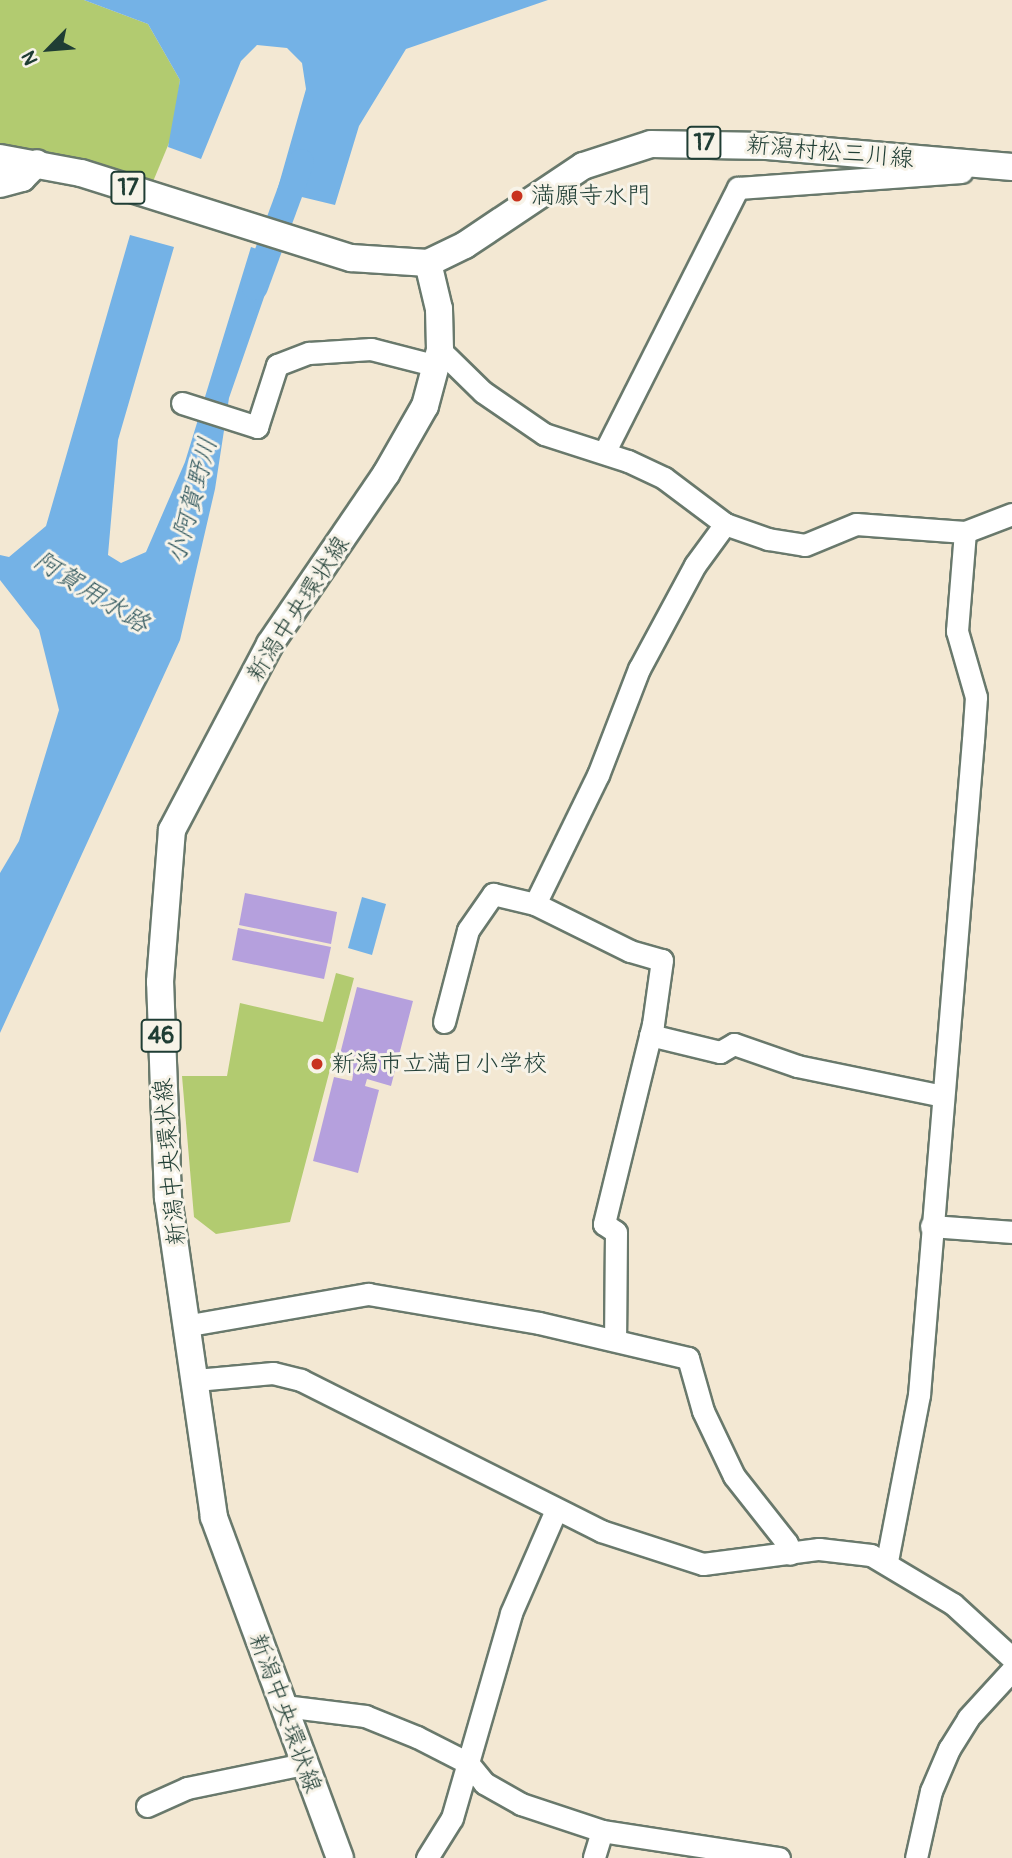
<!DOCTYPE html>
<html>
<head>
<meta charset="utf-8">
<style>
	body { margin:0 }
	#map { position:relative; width:1012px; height:1858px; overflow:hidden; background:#f3e8d3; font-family:Pangolin,"Klee One",sans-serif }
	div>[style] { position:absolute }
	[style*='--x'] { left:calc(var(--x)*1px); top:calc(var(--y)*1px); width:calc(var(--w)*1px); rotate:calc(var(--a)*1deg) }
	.green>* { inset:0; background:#b2cb70 }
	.water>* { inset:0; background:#74b2e6 }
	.river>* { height:26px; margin:-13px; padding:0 13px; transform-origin:13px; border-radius:13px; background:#74b2e6 }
	.building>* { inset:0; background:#b5a0dd }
	.roads { filter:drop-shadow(2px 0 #69796c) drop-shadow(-2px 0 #69796c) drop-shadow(0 2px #69796c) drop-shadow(0 -2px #69796c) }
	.minor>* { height:21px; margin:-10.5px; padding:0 10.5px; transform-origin:10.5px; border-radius:10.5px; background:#fff }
	.major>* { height:26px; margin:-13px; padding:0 13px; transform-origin:13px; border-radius:13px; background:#fff }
	.dots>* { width:19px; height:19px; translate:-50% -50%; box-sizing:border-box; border:4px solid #f7f3e8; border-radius:50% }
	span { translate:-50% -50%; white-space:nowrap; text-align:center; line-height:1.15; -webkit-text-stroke:6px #f7f3e8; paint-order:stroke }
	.shield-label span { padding:2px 5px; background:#f7f3e8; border:2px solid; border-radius:5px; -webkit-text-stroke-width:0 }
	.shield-label { font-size:23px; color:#1f3d34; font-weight:700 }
	.street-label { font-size:24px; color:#1f3d34 }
	.poi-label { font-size:24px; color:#1f3d34 }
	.left { translate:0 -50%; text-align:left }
	.water-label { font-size:26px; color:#345a60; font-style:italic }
	.north { position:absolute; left:14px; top:14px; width:70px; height:70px; -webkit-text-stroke:5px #f7f3e8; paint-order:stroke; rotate:245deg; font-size:19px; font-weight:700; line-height:28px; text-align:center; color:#1f3d34 }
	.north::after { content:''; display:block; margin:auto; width:24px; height:32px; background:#1f3d34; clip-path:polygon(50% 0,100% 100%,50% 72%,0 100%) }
</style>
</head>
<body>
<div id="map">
	<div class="green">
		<i style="clip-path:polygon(0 0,84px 0,148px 24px,180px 80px,174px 131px,152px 184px,0 150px)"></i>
		<i style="clip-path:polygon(336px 973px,354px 978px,290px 1222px,216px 1234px,194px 1217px,182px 1076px,227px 1076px,240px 1003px,323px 1022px)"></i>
	</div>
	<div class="water">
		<i style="clip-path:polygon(84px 0,548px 0,406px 49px,359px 126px,335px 205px,277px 191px,306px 89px,302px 63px,287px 48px,257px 45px,241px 61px,201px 159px,168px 147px,180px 80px,148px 24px)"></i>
		<i style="clip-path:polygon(130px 235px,174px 247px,118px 440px,108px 555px,121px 563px,146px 552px,185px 462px,251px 247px,278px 257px,229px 398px,215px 489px,180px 640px,0 1033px,0 873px,19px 841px,59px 710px,39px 630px,0 580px,0 555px,9px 557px,46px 526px)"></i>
		<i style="clip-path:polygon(362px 897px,386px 904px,372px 955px,348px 948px)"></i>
	</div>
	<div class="river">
		<i style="--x:255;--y:287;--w:133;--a:-69.8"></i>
	</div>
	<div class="building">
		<i style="clip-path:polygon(245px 893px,337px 912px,331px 944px,239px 925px)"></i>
		<i style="clip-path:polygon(238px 928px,331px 947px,324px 979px,232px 960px)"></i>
		<i style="clip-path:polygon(357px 987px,413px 1001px,391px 1086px,367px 1079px,365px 1086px,379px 1090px,358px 1173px,313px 1161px,334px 1077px,352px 1081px,353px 1075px,336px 1070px)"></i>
	</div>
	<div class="roads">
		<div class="minor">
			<i style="--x:440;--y:350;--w:60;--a:44.3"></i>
			<i style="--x:483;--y:392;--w:74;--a:34.5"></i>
			<i style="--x:544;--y:434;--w:88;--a:17.8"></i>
			<i style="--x:628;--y:461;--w:40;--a:25"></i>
			<i style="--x:664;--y:478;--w:76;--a:37"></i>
			<i style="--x:725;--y:524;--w:46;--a:19.2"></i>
			<i style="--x:768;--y:539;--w:37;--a:9"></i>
			<i style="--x:805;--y:545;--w:55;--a:-22.4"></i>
			<i style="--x:856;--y:524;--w:109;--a:4.2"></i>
			<i style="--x:965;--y:532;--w:50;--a:-21"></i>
			<i style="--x:182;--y:403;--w:79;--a:17.7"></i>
			<i style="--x:257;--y:427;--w:65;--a:-72.1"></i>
			<i style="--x:277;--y:365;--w:34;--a:-21"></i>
			<i style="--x:309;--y:353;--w:62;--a:-3.7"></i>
			<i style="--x:371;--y:349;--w:68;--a:14.4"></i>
			<i style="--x:605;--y:451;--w:295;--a:-63.2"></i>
			<i style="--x:738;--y:188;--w:224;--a:-4.1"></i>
			<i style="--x:535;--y:904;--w:144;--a:-64"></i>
			<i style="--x:598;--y:775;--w:114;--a:-68.9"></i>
			<i style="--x:639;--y:669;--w:118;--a:-61.7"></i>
			<i style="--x:695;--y:565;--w:51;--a:-53.8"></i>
			<i style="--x:444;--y:1022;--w:95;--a:-75.4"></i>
			<i style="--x:468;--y:930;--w:44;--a:-55.2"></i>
			<i style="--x:493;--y:894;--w:43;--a:13.4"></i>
			<i style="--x:535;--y:904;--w:106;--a:26.3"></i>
			<i style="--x:630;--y:951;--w:33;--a:16"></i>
			<i style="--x:662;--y:960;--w:65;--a:98"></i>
			<i style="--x:653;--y:1024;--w:206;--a:103.8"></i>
			<i style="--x:604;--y:1224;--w:14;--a:34"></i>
			<i style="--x:616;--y:1232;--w:108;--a:90.5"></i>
			<i style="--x:650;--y:1035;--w:72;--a:13.7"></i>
			<i style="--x:720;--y:1052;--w:16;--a:-30"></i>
			<i style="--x:734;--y:1044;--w:67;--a:19.2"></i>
			<i style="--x:797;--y:1066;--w:149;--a:11.6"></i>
			<i style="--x:931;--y:1226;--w:81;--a:4.2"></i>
			<i style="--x:190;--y:1325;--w:181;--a:-9.9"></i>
			<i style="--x:368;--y:1294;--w:173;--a:9.6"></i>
			<i style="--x:539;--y:1323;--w:153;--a:13.2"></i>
			<i style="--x:688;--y:1358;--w:55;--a:74.2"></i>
			<i style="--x:703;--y:1411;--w:72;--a:64.5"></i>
			<i style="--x:734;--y:1476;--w:85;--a:51.7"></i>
			<i style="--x:787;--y:1543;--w:11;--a:75"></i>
			<i style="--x:196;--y:1380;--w:77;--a:-5.2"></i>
			<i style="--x:273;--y:1373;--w:29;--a:14"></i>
			<i style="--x:301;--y:1380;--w:336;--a:26.7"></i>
			<i style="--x:601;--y:1531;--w:107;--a:17.9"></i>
			<i style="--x:703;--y:1564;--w:117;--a:-7.4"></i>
			<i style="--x:819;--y:1549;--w:52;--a:6.6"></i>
			<i style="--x:871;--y:1555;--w:96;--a:30.9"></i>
			<i style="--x:953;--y:1604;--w:80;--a:42.5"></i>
			<i style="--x:887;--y:1561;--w:169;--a:-79.1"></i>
			<i style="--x:919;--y:1395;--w:657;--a:-85.29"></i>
			<i style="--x:973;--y:740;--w:43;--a:-86"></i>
			<i style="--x:976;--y:697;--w:69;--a:-106.1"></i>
			<i style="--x:957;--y:631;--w:99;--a:-85.4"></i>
			<i style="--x:284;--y:1706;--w:82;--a:7"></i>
			<i style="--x:365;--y:1716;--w:56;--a:22"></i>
			<i style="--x:417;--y:1737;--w:57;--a:27"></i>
			<i style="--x:468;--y:1763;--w:26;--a:51"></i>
			<i style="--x:484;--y:1783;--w:43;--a:29.6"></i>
			<i style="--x:521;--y:1804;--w:85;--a:18.4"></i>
			<i style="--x:602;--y:1831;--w:28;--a:107"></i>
			<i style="--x:147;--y:1806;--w:44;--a:-24.2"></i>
			<i style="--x:187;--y:1788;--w:119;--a:-11.6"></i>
			<i style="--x:602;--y:1831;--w:179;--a:8.7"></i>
			<i style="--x:427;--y:1858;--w:47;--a:-58"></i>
			<i style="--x:452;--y:1818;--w:213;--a:-73.9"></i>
			<i style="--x:511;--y:1613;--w:112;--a:-66.4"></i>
			<i style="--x:916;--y:1858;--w:69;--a:-77.4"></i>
			<i style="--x:931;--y:1791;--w:46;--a:-66.8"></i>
			<i style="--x:949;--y:1749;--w:36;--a:-58"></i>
			<i style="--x:968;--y:1718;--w:65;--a:-47.5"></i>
		</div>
		<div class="major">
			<i style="--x:0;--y:158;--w:82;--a:10.5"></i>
			<i style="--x:81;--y:173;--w:283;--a:17.5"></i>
			<i style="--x:351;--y:258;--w:77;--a:3.7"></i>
			<i style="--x:428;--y:263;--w:41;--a:-25.9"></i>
			<i style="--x:465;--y:245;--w:142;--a:-33.8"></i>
			<i style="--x:583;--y:166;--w:71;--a:-17.9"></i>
			<i style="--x:651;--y:144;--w:116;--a:1"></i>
			<i style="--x:767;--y:146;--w:246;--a:4.9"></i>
			<i style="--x:0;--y:184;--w:23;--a:-15"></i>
			<i style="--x:22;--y:178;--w:21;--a:-45"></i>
			<i style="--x:340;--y:1858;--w:364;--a:-110.3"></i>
			<i style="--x:214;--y:1517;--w:322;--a:-98.2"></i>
			<i style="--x:168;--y:1198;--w:216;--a:-92.1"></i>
			<i style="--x:160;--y:982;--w:152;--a:-85.5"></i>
			<i style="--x:172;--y:830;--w:210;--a:-62.2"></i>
			<i style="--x:270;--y:644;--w:206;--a:-55.7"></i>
			<i style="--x:386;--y:474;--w:78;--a:-60.2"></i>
			<i style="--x:425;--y:406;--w:58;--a:-75"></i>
			<i style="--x:440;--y:350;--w:41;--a:-91.4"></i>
			<i style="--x:439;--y:309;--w:47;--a:-103.4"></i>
		</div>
	</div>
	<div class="dots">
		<i style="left:517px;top:196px;background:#c8321e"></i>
		<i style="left:317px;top:1064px;background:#c8321e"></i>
	</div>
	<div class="shield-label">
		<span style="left:704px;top:143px">17</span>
		<span style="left:128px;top:188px">17</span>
		<span style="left:161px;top:1036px">46</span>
	</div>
	<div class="street-label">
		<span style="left:830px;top:152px;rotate:5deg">新潟村松三川線</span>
		<span style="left:298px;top:609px;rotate:-57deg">新潟中央環状線</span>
		<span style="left:170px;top:1162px;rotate:-95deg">新潟中央環状線</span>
		<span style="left:285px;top:1713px;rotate:70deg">新潟中央環状線</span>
	</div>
	<div class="poi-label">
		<span class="left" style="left:531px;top:196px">満願寺水門</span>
		<span class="left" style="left:331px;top:1064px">新潟市立満日小学校</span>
	</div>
	<div class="water-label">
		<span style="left:193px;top:501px;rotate:-75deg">小阿賀野川</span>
		<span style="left:91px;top:593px;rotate:32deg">阿賀用水路</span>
	</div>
	<div class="north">N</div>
</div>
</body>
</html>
